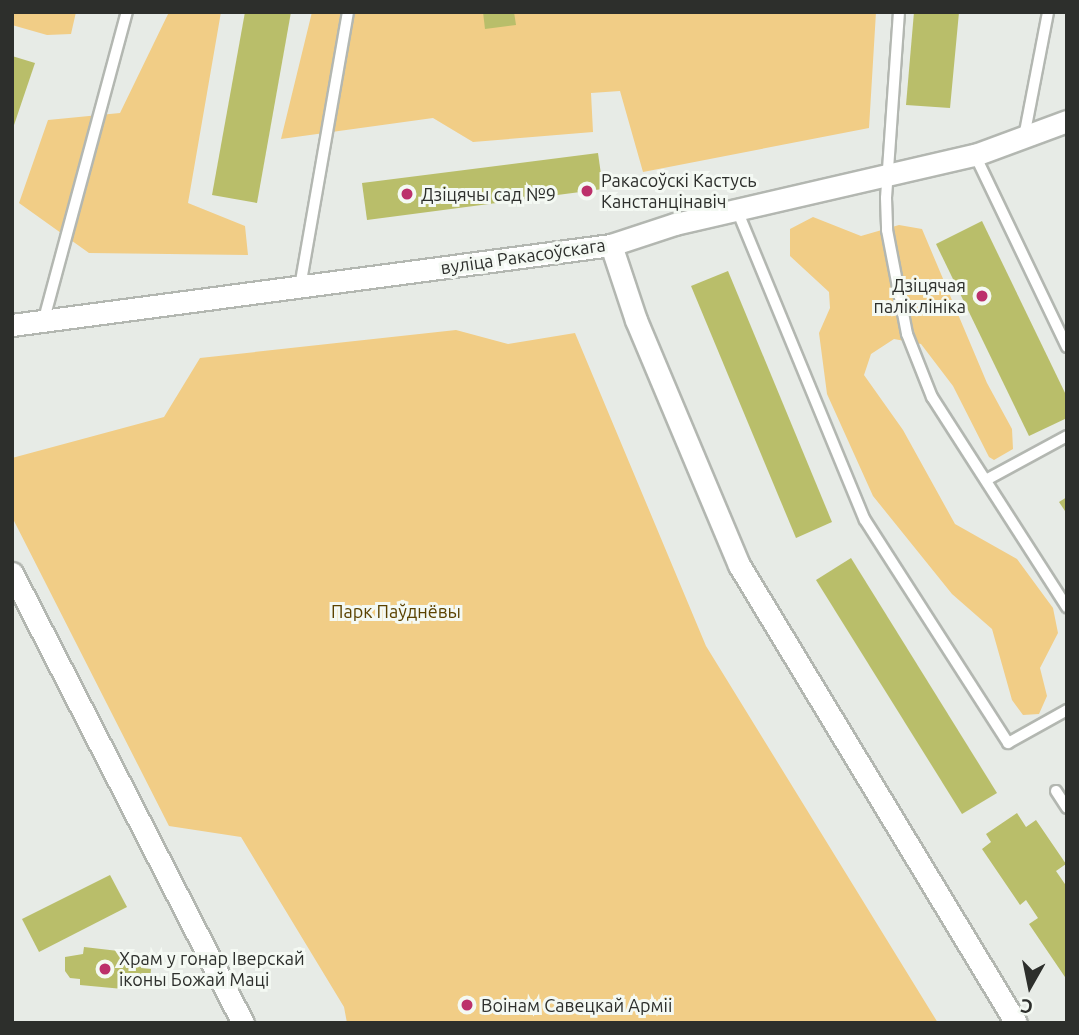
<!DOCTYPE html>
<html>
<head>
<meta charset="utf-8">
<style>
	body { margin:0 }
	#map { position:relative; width:1079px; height:1035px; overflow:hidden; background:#e7ebe6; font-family:Ubuntu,sans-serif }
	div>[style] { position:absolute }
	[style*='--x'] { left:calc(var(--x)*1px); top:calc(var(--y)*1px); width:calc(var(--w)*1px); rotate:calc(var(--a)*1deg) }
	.green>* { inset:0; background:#f1cd86 }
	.building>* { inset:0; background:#b9be6a }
	.roads { filter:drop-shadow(2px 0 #b3b7b1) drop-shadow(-2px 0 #b3b7b1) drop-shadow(0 2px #b3b7b1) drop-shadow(0 -2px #b3b7b1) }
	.lane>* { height:10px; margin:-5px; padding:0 5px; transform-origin:5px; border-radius:5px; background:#fff }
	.street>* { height:21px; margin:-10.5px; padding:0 10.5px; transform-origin:10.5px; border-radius:10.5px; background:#fff }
	.dots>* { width:19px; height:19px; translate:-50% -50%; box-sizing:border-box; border:4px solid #f4f9f3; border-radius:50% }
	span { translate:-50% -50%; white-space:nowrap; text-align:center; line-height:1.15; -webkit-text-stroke:6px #f4f9f3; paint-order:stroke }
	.poi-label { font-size:18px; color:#2d2f2c }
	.left { translate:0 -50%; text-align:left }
	.right { translate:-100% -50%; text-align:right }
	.street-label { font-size:18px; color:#2d2f2c }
	.park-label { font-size:18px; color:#5b4200 }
	.frame { position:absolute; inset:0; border:14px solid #2d2f2c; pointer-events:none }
	.north { position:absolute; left:995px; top:951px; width:70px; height:70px; -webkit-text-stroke:5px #f4f9f3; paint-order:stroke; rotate:189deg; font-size:19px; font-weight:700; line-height:28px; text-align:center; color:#2d2f2c }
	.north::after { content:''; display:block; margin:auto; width:24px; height:32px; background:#2d2f2c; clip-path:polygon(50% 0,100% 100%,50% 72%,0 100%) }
</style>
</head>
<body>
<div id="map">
	<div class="green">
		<i style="clip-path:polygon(12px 12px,76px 12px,71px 34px,47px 35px,12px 25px)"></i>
		<i style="clip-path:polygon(169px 12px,221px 12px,188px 203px,245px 226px,248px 255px,89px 253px,19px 203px,48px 120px,120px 113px)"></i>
		<i style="clip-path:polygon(312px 12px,876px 12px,869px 128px,643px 172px,620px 91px,591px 93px,593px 132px,473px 142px,433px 118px,281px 139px)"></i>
		<i style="clip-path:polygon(813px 217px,861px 236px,899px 225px,922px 229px,987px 383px,1012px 429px,1013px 449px,994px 460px,989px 457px,953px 386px,921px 344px,894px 339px,871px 354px,864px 375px,903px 430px,955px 524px,1017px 559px,1053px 608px,1058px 633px,1040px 668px,1047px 696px,1039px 714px,1023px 715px,1012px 700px,992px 629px,952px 594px,873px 496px,827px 394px,819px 333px,830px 308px,829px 292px,790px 256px,790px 229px)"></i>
		<i style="clip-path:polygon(456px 330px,508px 344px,575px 333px,706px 646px,938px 1023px,347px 1023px,344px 1007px,241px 837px,169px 826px,12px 517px,12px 458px,164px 417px,200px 358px)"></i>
	</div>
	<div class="building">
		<i style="clip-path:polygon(245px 12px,291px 12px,257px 203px,212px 195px)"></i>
		<i style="clip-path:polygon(483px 12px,514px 12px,516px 25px,485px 29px)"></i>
		<i style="clip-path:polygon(914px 12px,959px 12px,950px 108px,906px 105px)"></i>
		<i style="clip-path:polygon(12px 56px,35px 63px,13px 128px,12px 128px)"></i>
		<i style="clip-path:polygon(598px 153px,603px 189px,367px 220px,362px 183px)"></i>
		<i style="clip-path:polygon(982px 221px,1067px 397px,1067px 418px,1029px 436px,936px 244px)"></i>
		<i style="clip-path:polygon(728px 271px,832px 522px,796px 538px,691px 286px)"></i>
		<i style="clip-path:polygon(1067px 497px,1067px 514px,1059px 502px)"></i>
		<i style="clip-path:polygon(851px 558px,997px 793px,962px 814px,816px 580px)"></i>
		<i style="clip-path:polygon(1017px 813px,1026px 827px,1036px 820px,1066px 864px,1056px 871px,1067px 887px,1067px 980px,1029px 924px,1038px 918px,1026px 900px,1020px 905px,982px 849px,991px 842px,986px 834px)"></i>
		<i style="clip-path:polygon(110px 875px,127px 907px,39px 952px,22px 919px)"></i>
		<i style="clip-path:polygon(84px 947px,127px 952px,126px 958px,142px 959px,141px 968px,151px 969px,150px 981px,140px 980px,139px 986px,123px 984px,123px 989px,80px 985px,80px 979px,70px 978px,65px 971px,65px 957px,83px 954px)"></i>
	</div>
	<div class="roads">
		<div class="lane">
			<i style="--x:899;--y:12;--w:186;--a:94"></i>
			<i style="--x:886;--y:198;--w:32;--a:88"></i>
			<i style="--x:887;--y:230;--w:106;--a:79.1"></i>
			<i style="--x:907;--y:334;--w:68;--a:68.4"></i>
			<i style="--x:932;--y:397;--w:250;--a:57.3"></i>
			<i style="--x:1024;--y:137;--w:127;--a:-79.1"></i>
			<i style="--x:975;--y:155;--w:213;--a:64.4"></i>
			<i style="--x:737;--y:210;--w:335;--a:67.6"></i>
			<i style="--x:865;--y:520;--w:265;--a:57.3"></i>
			<i style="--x:1008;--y:743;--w:68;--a:-29.2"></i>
			<i style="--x:300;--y:287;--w:279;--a:-80.1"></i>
			<i style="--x:44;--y:319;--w:318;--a:-74.9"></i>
			<i style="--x:986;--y:480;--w:92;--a:-28.5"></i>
			<i style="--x:1056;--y:791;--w:20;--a:57"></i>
		</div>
		<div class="street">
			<i style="--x:611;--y:245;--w:79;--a:71.6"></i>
			<i style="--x:636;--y:320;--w:266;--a:67.2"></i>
			<i style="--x:739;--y:565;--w:535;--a:58.83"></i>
			<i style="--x:12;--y:325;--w:604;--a:-7.61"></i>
			<i style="--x:611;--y:245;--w:67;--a:-18.2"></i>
			<i style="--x:675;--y:224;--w:308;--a:-13"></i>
			<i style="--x:975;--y:155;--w:98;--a:-20.3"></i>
			<i style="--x:12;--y:573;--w:506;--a:62.83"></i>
		</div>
	</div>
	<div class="dots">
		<i style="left:587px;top:191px;background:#bc316b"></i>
		<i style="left:407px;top:194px;background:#bc316b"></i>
		<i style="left:982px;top:296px;background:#bc316b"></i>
		<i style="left:105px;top:969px;background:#bc316b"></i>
		<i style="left:467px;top:1005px;background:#bc316b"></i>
	</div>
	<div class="poi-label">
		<span class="left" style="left:601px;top:191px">Ракасоўскі Кастусь<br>Канстанцінавіч</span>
		<span class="left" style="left:421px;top:194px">Дзіцячы сад №9</span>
		<span class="right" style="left:966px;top:296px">Дзіцячая<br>паліклініка</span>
		<span class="left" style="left:119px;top:969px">Храм у гонар Іверскай<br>іконы Божай Маці</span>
		<span class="left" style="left:481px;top:1005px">Воінам Савецкай Арміі</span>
	</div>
	<div class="street-label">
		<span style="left:523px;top:256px;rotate:-8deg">вуліца Ракасоўскага</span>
	</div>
	<div class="park-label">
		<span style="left:396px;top:611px">Парк Паўднёвы</span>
	</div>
	<div class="frame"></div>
	<div class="north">С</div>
</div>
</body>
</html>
